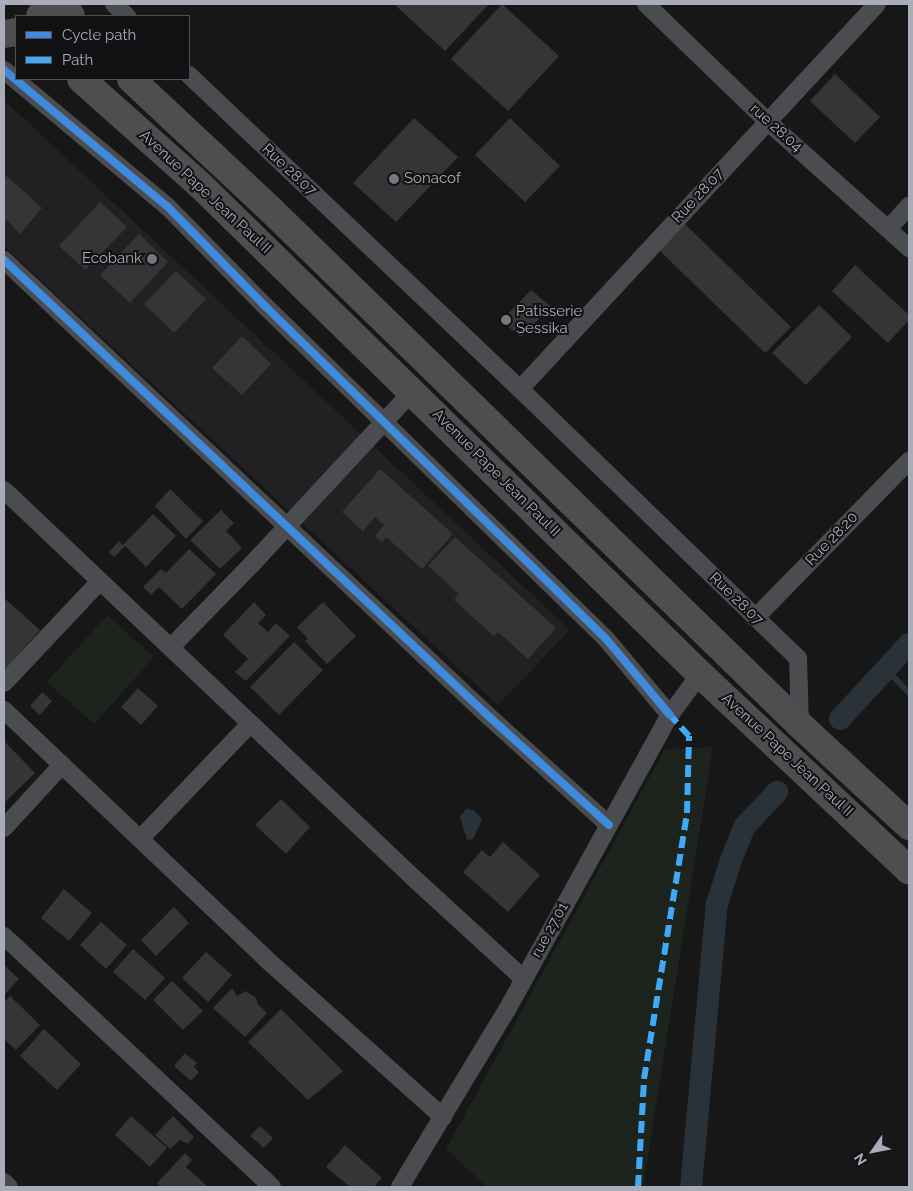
<!DOCTYPE html>
<html>
<head>
<meta charset="utf-8">
<style>
	body { margin:0 }
	#map { position:relative; width:913px; height:1191px; overflow:hidden; background:#171717; font-family:Raleway,sans-serif }
	div>[style] { position:absolute }
	[style*='--x'] { left:calc(var(--x)*1px); top:calc(var(--y)*1px); width:calc(var(--w)*1px); rotate:calc(var(--a)*1deg) }
	.built>* { inset:0; background:#212123 }
	.green>* { inset:0; background:#1d241e }
	.water>* { inset:0; background:#2a3239 }
	.stream>* { height:6px; margin:-3px; padding:0 3px; transform-origin:3px; border-radius:3px; background:#2a3239 }
	.canal>* { height:22px; margin:-11px; padding:0 11px; transform-origin:11px; border-radius:11px; background:#2a3239 }
	.building>* { inset:0; background:#353536 }
	.street>* { height:18px; margin:-9px; padding:0 9px; transform-origin:9px; border-radius:9px; background:#4b4c50 }
	.highway>* { height:28px; margin:-14px; padding:0 14px; transform-origin:14px; border-radius:14px; background:#4e4e51 }
	.quiet>* { height:6px; margin-top:-3px; transform-origin:0; background:repeating-linear-gradient(90deg,#3fa9f5 0 12px,transparent 0 18px) }
	.cycleway>* { height:8px; margin:-4px; padding:0 4px; transform-origin:4px; border-radius:4px; background:#408adc }
	.dots>* { width:14px; height:14px; translate:-50% -50%; box-sizing:border-box; border:2px solid #111113; border-radius:50% }
	span { translate:-50% -50%; white-space:nowrap; text-align:center; line-height:1.15; -webkit-text-stroke:4px #111113; paint-order:stroke }
	.street-label { font-size:15px; color:#a8adb8 }
	.poi-label { font-size:15px; color:#a8adb8 }
	.left { translate:0 -50%; text-align:left }
	.right { translate:-100% -50%; text-align:right }
	.frame { position:absolute; inset:0; border:5px solid #a8adb8; pointer-events:none }
	.legend { position:absolute; left:15px; top:15px; width:175px; height:65px; box-sizing:border-box; background:#111113; border:1px solid #4d4f55; margin:0; padding:6px 9px; list-style:none; font-size:15px; color:#a8adb8 }
	.legend li { display:flex; align-items:center; gap:10px; height:25px }
	.legend b { width:25px; border:1px solid #4d4f55 }
	.north { position:absolute; left:848px; top:1126px; width:50px; height:50px; -webkit-text-stroke:4px #111113; paint-order:stroke; rotate:237deg; font-size:14px; font-weight:700; line-height:20px; text-align:center; color:#a8adb8 }
	.north::after { content:''; display:block; margin:auto; width:18px; height:22px; background:#a8adb8; clip-path:polygon(50% 0,100% 100%,50% 72%,0 100%) }
</style>
</head>
<body>
<div id="map">
	<div class="built">
		<i style="clip-path:polygon(4px 100px,570px 630px,498px 705px,4px 246px)"></i>
	</div>
	<div class="green">
		<i style="clip-path:polygon(107px 615px,154px 657px,94px 724px,47px 682px)"></i>
		<i style="clip-path:polygon(713px 747px,643px 1187px,487px 1187px,446px 1149px,665px 749px)"></i>
	</div>
	<div class="water">
		<i style="clip-path:polygon(466px 809px,474px 810px,482px 820px,473px 839px,467px 840px,460px 817px)"></i>
	</div>
	<div class="stream">
		<i style="--x:886;--y:669;--w:33;--a:46"></i>
	</div>
	<div class="canal">
		<i style="--x:840;--y:719;--w:102;--a:-47.4"></i>
		<i style="--x:691;--y:1187;--w:284;--a:-84.8"></i>
		<i style="--x:717;--y:904;--w:46;--a:-72.3"></i>
		<i style="--x:731;--y:860;--w:37;--a:-68"></i>
		<i style="--x:745;--y:826;--w:47;--a:-46.7"></i>
	</div>
	<div class="building">
		<i style="clip-path:polygon(394px 4px,489px 4px,445px 51px)"></i>
		<i style="clip-path:polygon(502px 4px,559px 56px,508px 111px,451px 59px)"></i>
		<i style="clip-path:polygon(835px 74px,880px 117px,855px 143px,810px 101px)"></i>
		<i style="clip-path:polygon(414px 118px,458px 157px,396px 222px,353px 183px)"></i>
		<i style="clip-path:polygon(510px 118px,560px 166px,525px 202px,475px 155px)"></i>
		<i style="clip-path:polygon(7px 176px,42px 208px,20px 234px,7px 220px,4px 220px,4px 179px)"></i>
		<i style="clip-path:polygon(100px 202px,127px 227px,85px 270px,59px 246px)"></i>
		<i style="clip-path:polygon(685px 224px,791px 327px,765px 353px,660px 251px)"></i>
		<i style="clip-path:polygon(139px 234px,168px 262px,130px 303px,100px 275px)"></i>
		<i style="clip-path:polygon(855px 265px,909px 315px,909px 320px,888px 343px,832px 291px)"></i>
		<i style="clip-path:polygon(176px 271px,206px 299px,174px 333px,144px 304px)"></i>
		<i style="clip-path:polygon(531px 290px,551px 307px,521px 337px,501px 321px)"></i>
		<i style="clip-path:polygon(819px 305px,852px 337px,806px 385px,772px 353px)"></i>
		<i style="clip-path:polygon(242px 336px,271px 364px,242px 395px,212px 368px)"></i>
		<i style="clip-path:polygon(380px 469px,453px 534px,422px 569px,386px 537px,382px 542px,375px 536px,384px 525px,375px 517px,363px 531px,342px 512px)"></i>
		<i style="clip-path:polygon(170px 489px,203px 521px,186px 539px,155px 506px)"></i>
		<i style="clip-path:polygon(221px 510px,234px 523px,226px 531px,242px 548px,220px 569px,190px 540px)"></i>
		<i style="clip-path:polygon(153px 514px,176px 536px,146px 567px,125px 546px,114px 557px,109px 552px,119px 541px,123px 545px)"></i>
		<i style="clip-path:polygon(455px 537px,556px 628px,528px 659px,498px 632px,494px 636px,454px 600px,459px 594px,428px 566px)"></i>
		<i style="clip-path:polygon(189px 549px,216px 574px,182px 609px,159px 587px,151px 595px,143px 587px,161px 569px,166px 573px)"></i>
		<i style="clip-path:polygon(4px 598px,40px 630px,6px 668px,4px 666px)"></i>
		<i style="clip-path:polygon(254px 602px,266px 615px,258px 623px,268px 632px,276px 623px,290px 636px,246px 681px,235px 672px,248px 659px,223px 635px)"></i>
		<i style="clip-path:polygon(323px 602px,356px 636px,327px 664px,305px 641px,308px 639px,297px 627px)"></i>
		<i style="clip-path:polygon(294px 642px,323px 670px,279px 715px,250px 687px)"></i>
		<i style="clip-path:polygon(138px 688px,158px 706px,141px 725px,121px 707px)"></i>
		<i style="clip-path:polygon(42px 692px,52px 701px,40px 715px,30px 706px)"></i>
		<i style="clip-path:polygon(4px 741px,35px 773px,4px 803px)"></i>
		<i style="clip-path:polygon(281px 799px,310px 827px,286px 854px,255px 825px)"></i>
		<i style="clip-path:polygon(503px 842px,540px 875px,508px 912px,463px 872px,482px 850px,490px 857px)"></i>
		<i style="clip-path:polygon(64px 889px,92px 913px,69px 941px,41px 918px)"></i>
		<i style="clip-path:polygon(174px 907px,189px 923px,156px 956px,141px 940px)"></i>
		<i style="clip-path:polygon(101px 922px,127px 945px,106px 969px,80px 945px)"></i>
		<i style="clip-path:polygon(133px 949px,165px 978px,145px 1000px,113px 972px)"></i>
		<i style="clip-path:polygon(206px 952px,232px 975px,208px 1002px,182px 978px)"></i>
		<i style="clip-path:polygon(4px 965px,19px 979px,5px 994px,4px 993px)"></i>
		<i style="clip-path:polygon(172px 981px,203px 1011px,183px 1030px,153px 1000px)"></i>
		<i style="clip-path:polygon(232px 988px,237px 996px,246px 991px,256px 998px,258px 1004px,267px 1013px,245px 1037px,213px 1008px)"></i>
		<i style="clip-path:polygon(10px 996px,40px 1025px,16px 1050px,4px 1039px,4px 1003px)"></i>
		<i style="clip-path:polygon(281px 1009px,343px 1071px,308px 1100px,248px 1042px)"></i>
		<i style="clip-path:polygon(44px 1029px,81px 1064px,57px 1090px,20px 1056px)"></i>
		<i style="clip-path:polygon(185px 1053px,197px 1063px,194px 1067px,199px 1072px,191px 1081px,174px 1066px)"></i>
		<i style="clip-path:polygon(131px 1116px,167px 1148px,150px 1167px,115px 1135px)"></i>
		<i style="clip-path:polygon(173px 1116px,194px 1137px,188px 1144px,180px 1140px,170px 1149px,155px 1135px)"></i>
		<i style="clip-path:polygon(260px 1126px,273px 1138px,264px 1148px,250px 1136px)"></i>
		<i style="clip-path:polygon(345px 1145px,382px 1178px,374px 1187px,350px 1187px,326px 1167px)"></i>
		<i style="clip-path:polygon(185px 1153px,192px 1160px,186px 1167px,208px 1187px,161px 1187px,157px 1183px)"></i>
	</div>
	<div class="street">
		<i style="--x:114;--y:4;--w:18;--a:43"></i>
		<i style="--x:646;--y:4;--w:168;--a:44"></i>
		<i style="--x:767;--y:121;--w:191;--a:41.8"></i>
		<i style="--x:4;--y:70;--w:214;--a:39.9"></i>
		<i style="--x:168;--y:207;--w:139;--a:45.6"></i>
		<i style="--x:265;--y:306;--w:478;--a:44.3"></i>
		<i style="--x:607;--y:640;--w:98;--a:50"></i>
		<i style="--x:189;--y:75;--w:456;--a:43.5"></i>
		<i style="--x:520;--y:389;--w:387;--a:44.1"></i>
		<i style="--x:798;--y:658;--w:67;--a:88.3"></i>
		<i style="--x:889;--y:228;--w:30;--a:-48"></i>
		<i style="--x:4;--y:260;--w:661;--a:43.28"></i>
		<i style="--x:485;--y:713;--w:167;--a:42.1"></i>
		<i style="--x:520;--y:389;--w:525;--a:-47.16"></i>
		<i style="--x:4;--y:490;--w:570;--a:43.44"></i>
		<i style="--x:418;--y:882;--w:144;--a:42.5"></i>
		<i style="--x:755;--y:618;--w:220;--a:-45.6"></i>
		<i style="--x:171;--y:647;--w:116;--a:-45.7"></i>
		<i style="--x:252;--y:564;--w:236;--a:-47.1"></i>
		<i style="--x:4;--y:683;--w:140;--a:-46.7"></i>
		<i style="--x:4;--y:710;--w:360;--a:43.5"></i>
		<i style="--x:265;--y:958;--w:239;--a:41.8"></i>
		<i style="--x:4;--y:828;--w:86;--a:-47.4"></i>
		<i style="--x:141;--y:838;--w:158;--a:-46.3"></i>
		<i style="--x:4;--y:936;--w:367;--a:43.1"></i>
		<i style="--x:4;--y:1182;--w:7;--a:45"></i>
		<i style="--x:400;--y:1187;--w:209;--a:-58.9"></i>
		<i style="--x:508;--y:1008;--w:335;--a:-61.1"></i>
		<i style="--x:670;--y:715;--w:51;--a:-53.8"></i>
	</div>
	<div class="highway">
		<i style="--x:63;--y:4;--w:14;--a:56"></i>
		<i style="--x:40;--y:16;--w:14;--a:-56"></i>
		<i style="--x:4;--y:34;--w:12;--a:-9"></i>
		<i style="--x:81;--y:79;--w:159;--a:41.7"></i>
		<i style="--x:200;--y:185;--w:699;--a:44.36"></i>
		<i style="--x:700;--y:674;--w:287;--a:43.2"></i>
		<i style="--x:131;--y:79;--w:192;--a:43.1"></i>
		<i style="--x:271;--y:210;--w:738;--a:44.23"></i>
		<i style="--x:800;--y:725;--w:149;--a:42.8"></i>
	</div>
	<div class="quiet">
		<i style="--x:638;--y:1187;--w:108;--a:-86.8"></i>
		<i style="--x:644;--y:1079;--w:269;--a:-80.8"></i>
		<i style="--x:687;--y:813;--w:77;--a:-88.5"></i>
		<i style="--x:689;--y:736;--w:28;--a:-132"></i>
	</div>
	<div class="cycleway">
		<i style="--x:4;--y:70;--w:214;--a:39.9"></i>
		<i style="--x:168;--y:207;--w:139;--a:45.6"></i>
		<i style="--x:265;--y:306;--w:478;--a:44.3"></i>
		<i style="--x:607;--y:640;--w:98;--a:50"></i>
		<i style="--x:4;--y:260;--w:661;--a:43.28"></i>
		<i style="--x:485;--y:713;--w:167;--a:42.1"></i>
	</div>
	<div class="dots">
		<i style="left:394px;top:179px;background:#757880"></i>
		<i style="left:152px;top:259px;background:#757880"></i>
		<i style="left:506px;top:320px;background:#757880"></i>
	</div>
	<div class="street-label">
		<span style="left:776px;top:128px;rotate:42deg">rue 28.04</span>
		<span style="left:289px;top:170px;rotate:43deg">Rue 28.07</span>
		<span style="left:205px;top:192px;rotate:43deg">Avenue Pape Jean Paul II</span>
		<span style="left:698px;top:196px;rotate:-47deg">Rue 28.07</span>
		<span style="left:496px;top:473px;rotate:45deg">Avenue Pape Jean Paul II</span>
		<span style="left:832px;top:539px;rotate:-46deg">Rue 28.20</span>
		<span style="left:736px;top:599px;rotate:44deg">Rue 28.07</span>
		<span style="left:787px;top:755px;rotate:43deg">Avenue Pape Jean Paul II</span>
		<span style="left:550px;top:930px;rotate:-61deg">rue 27.01</span>
	</div>
	<div class="poi-label">
		<span class="left" style="left:404px;top:179px">Sonacof</span>
		<span class="right" style="left:142px;top:259px">Ecobank</span>
		<span class="left" style="left:516px;top:320px">Patisserie<br>Sessika</span>
	</div>
	<div class="frame"></div>
	<ul class="legend">
	<li><b style="height:6px;background:#408adc"></b>Cycle path</li>
	<li><b style="height:6px;background:#3fa9f5"></b>Path</li>
	</ul>
	<div class="north">N</div>
</div>
</body>
</html>
